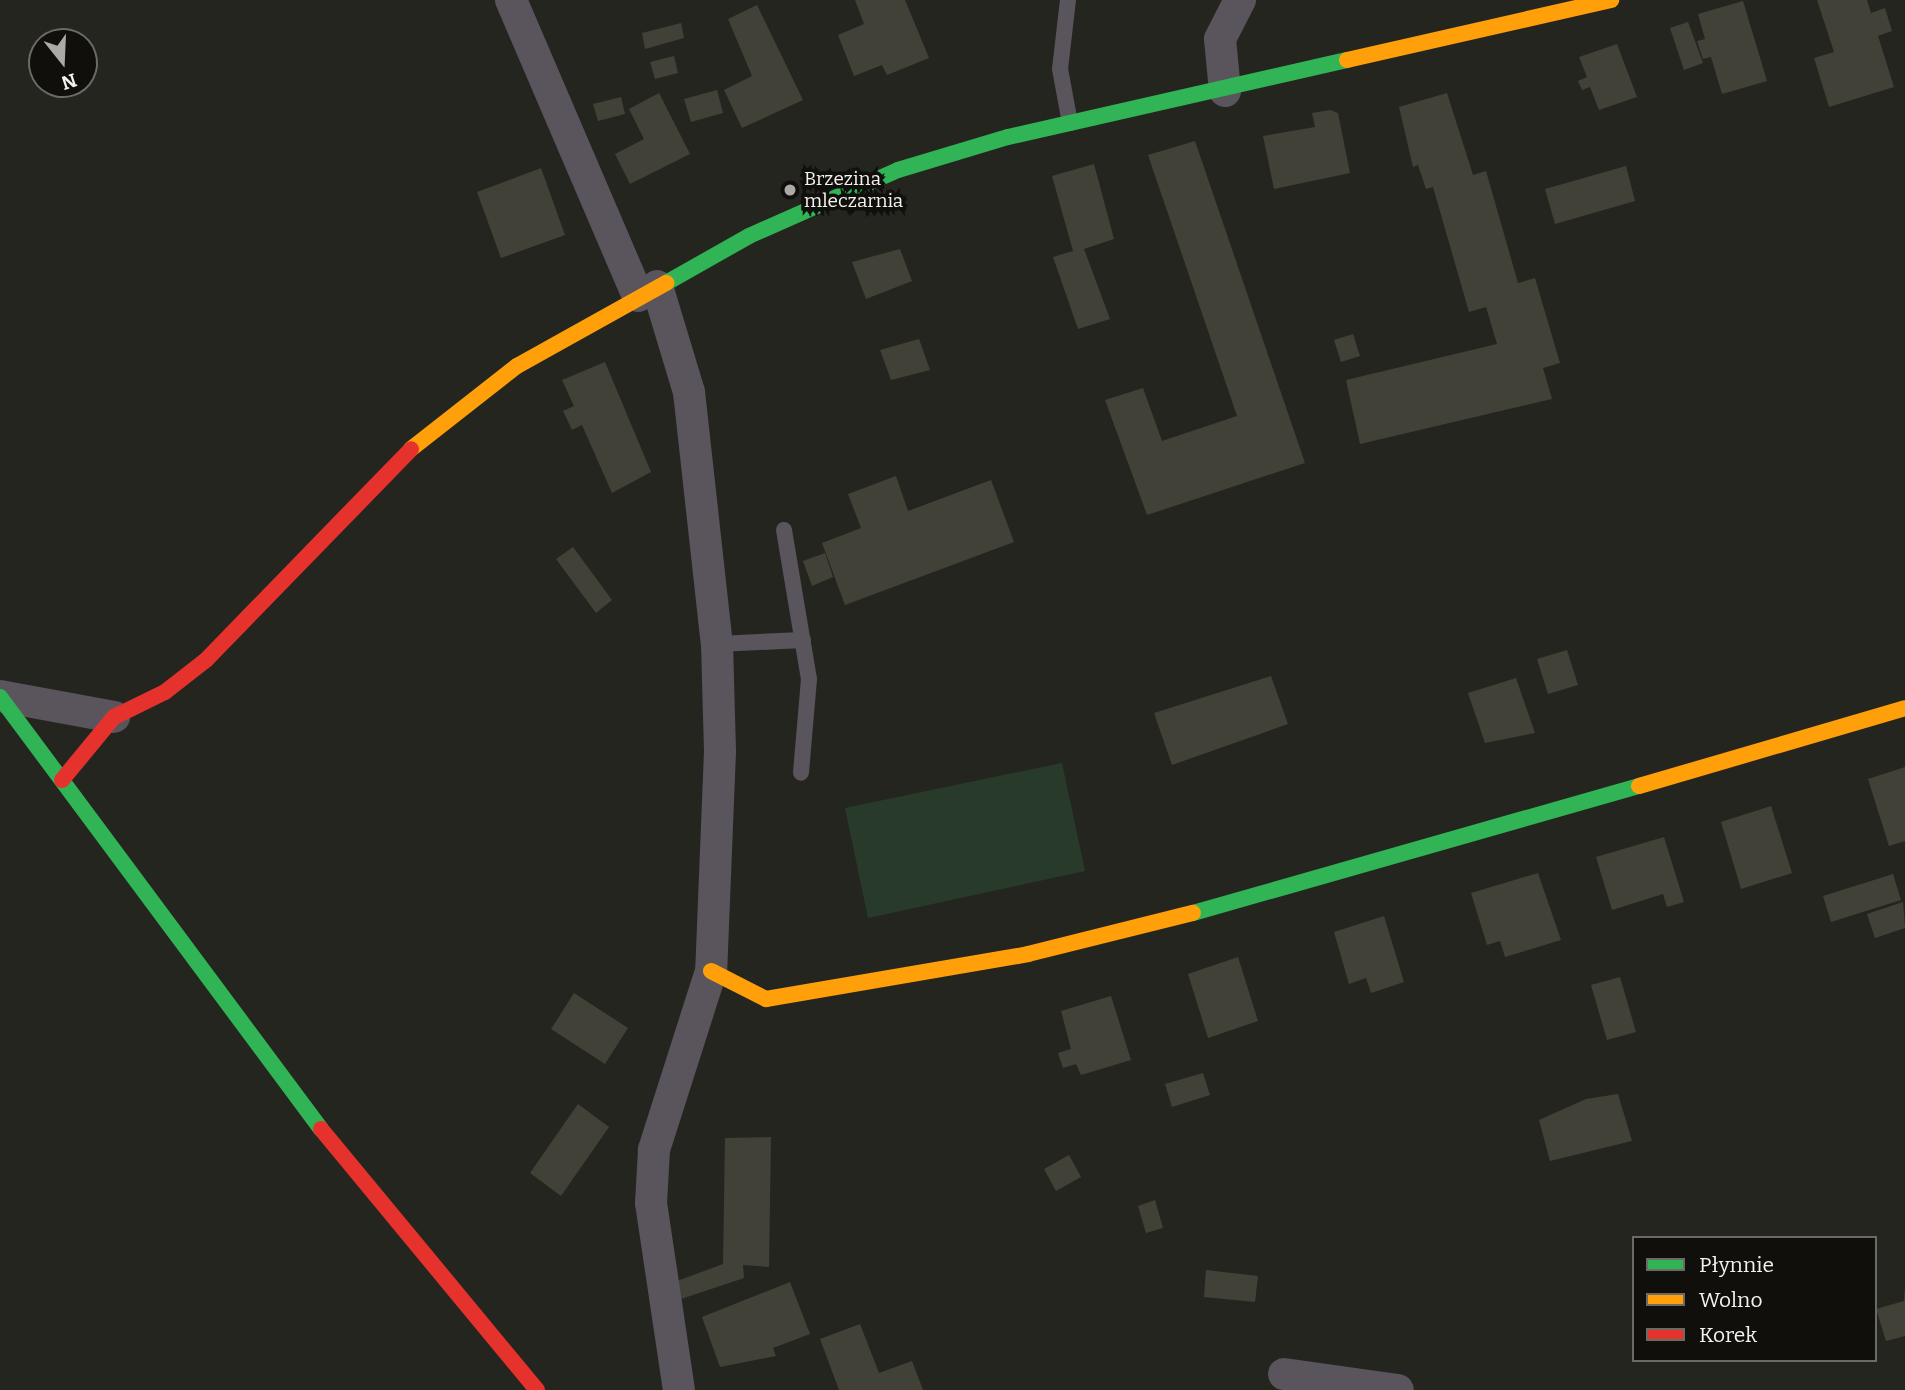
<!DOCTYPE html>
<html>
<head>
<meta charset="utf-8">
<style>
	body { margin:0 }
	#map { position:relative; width:1905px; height:1390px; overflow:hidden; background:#252520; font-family:Bitter,serif }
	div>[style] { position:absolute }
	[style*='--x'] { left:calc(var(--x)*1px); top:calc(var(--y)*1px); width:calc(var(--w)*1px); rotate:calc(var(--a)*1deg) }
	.green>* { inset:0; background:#283b2a }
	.building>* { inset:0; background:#424138 }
	.lane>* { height:16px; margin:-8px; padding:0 8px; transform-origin:8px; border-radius:8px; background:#5a545c }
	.street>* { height:32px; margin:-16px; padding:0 16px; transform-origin:16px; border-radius:16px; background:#5a545c }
	.fast>* { height:16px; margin:-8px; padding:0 8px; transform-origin:8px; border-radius:8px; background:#30b455 }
	.slow>* { height:16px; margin:-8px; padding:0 8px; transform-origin:8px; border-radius:8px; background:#ff9f0a }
	.jam>* { height:16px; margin:-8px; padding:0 8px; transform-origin:8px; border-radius:8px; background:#e5322d }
	.dots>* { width:19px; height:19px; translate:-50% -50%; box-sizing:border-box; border:4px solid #100f0b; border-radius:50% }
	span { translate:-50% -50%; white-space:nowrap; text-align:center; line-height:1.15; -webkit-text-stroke:7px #100f0b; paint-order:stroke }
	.poi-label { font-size:19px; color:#f3f2ec }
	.left { translate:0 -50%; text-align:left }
	.legend { position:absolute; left:1632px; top:1236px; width:245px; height:126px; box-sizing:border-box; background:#100f0b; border:2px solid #6b6a65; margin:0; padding:9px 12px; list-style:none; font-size:21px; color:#f3f2ec }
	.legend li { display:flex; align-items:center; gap:14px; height:35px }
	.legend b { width:35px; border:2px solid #6b6a65 }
	.north { position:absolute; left:28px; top:28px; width:70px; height:70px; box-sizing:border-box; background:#100f0b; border:2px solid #6b6a65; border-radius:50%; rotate:162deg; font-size:19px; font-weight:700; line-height:28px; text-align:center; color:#f3f2ec }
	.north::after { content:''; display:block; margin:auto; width:24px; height:32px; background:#abaaa5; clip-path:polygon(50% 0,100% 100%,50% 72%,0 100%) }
</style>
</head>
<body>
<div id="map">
	<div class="green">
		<i style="clip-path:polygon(1062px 763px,1085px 871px,868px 918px,845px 808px)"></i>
	</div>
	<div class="building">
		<i style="clip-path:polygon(855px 0,905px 0,929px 58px,887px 75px,882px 65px,854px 76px,838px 35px,864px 24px)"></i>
		<i style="clip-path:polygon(1817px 0,1867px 0,1871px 13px,1885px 8px,1892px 31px,1878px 36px,1894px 87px,1829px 107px,1814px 58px,1834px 52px)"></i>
		<i style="clip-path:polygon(1743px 1px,1767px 81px,1722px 94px,1711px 57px,1703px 59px,1697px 41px,1705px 39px,1698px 14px)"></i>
		<i style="clip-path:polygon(757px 5px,803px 100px,742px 128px,724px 90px,752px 76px,728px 19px)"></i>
		<i style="clip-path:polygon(1688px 22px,1703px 63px,1684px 70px,1670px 28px)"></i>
		<i style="clip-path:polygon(681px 23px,684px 38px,645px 49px,642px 33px)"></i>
		<i style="clip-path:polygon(1617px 44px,1637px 97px,1599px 110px,1590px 87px,1582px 90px,1578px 81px,1587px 77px,1579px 57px)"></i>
		<i style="clip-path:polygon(674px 56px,678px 73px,655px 79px,650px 62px)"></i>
		<i style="clip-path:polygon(717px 90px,723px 113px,691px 122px,684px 99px)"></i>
		<i style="clip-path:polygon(659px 93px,690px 154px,630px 184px,615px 154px,644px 139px,629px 109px)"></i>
		<i style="clip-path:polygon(1447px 93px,1473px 175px,1486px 171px,1518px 283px,1535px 278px,1560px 363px,1543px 368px,1552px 399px,1360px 444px,1346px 380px,1497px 344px,1486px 307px,1469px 312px,1433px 187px,1426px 189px,1418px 165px,1413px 167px,1399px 107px)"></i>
		<i style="clip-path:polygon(621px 97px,625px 114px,598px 121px,593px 104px)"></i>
		<i style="clip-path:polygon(1330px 110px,1338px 113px,1350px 173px,1274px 189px,1263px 136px,1315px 127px,1312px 113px)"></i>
		<i style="clip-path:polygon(1195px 141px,1305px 463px,1147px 515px,1105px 400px,1143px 388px,1162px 441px,1237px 416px,1148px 155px)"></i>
		<i style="clip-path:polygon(1094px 164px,1114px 239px,1084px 249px,1110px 319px,1078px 329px,1053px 257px,1073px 251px,1052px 176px)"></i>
		<i style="clip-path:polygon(1626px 166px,1635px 201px,1555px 224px,1545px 189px)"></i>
		<i style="clip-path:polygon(541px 168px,565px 235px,501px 258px,477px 192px)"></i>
		<i style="clip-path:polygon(900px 249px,912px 281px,866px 299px,852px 262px)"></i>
		<i style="clip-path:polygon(1353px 334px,1360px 356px,1341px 362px,1334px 340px)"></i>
		<i style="clip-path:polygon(919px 339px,930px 370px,891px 380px,880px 350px)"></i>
		<i style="clip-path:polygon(605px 362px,651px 472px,612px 493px,582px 425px,572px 430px,563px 411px,574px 406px,562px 380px)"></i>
		<i style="clip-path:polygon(896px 476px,908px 511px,991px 480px,1014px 542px,845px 605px,822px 543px,861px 528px,848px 494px)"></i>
		<i style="clip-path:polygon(573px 547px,612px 600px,596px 613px,556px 559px)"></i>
		<i style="clip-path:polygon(825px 553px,833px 577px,812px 586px,803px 561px)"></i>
		<i style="clip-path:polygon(1567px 650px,1578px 685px,1548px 694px,1537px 659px)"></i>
		<i style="clip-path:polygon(1271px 676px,1288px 724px,1172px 765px,1154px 713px)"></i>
		<i style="clip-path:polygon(1516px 678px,1535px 733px,1485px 743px,1468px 693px)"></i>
		<i style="clip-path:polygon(1905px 767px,1905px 841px,1889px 846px,1868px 779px)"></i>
		<i style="clip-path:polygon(1771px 806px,1792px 873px,1741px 889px,1721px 822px)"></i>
		<i style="clip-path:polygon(1664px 837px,1684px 902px,1667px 907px,1663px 894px,1612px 910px,1596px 857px)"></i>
		<i style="clip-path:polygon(1538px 873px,1561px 940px,1505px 957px,1500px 941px,1487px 945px,1471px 893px)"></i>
		<i style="clip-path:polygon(1893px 874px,1901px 900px,1831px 922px,1823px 896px)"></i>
		<i style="clip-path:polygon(1903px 902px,1905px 928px,1875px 938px,1867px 914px)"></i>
		<i style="clip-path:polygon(1384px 916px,1404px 982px,1371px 993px,1366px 978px,1349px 984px,1334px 932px)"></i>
		<i style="clip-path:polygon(1238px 957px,1258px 1021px,1208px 1038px,1188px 974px)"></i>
		<i style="clip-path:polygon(1620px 977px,1636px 1032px,1607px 1040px,1591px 985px)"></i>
		<i style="clip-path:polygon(574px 993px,628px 1028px,605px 1064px,551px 1029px)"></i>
		<i style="clip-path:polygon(1111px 996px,1131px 1060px,1081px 1075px,1076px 1064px,1063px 1068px,1058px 1053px,1071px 1049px,1061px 1011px)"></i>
		<i style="clip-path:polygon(1203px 1073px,1210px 1095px,1172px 1107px,1165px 1084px)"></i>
		<i style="clip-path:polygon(1618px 1094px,1632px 1141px,1550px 1161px,1539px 1120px,1586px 1099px)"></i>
		<i style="clip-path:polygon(578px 1104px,609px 1127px,561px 1196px,530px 1173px)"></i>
		<i style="clip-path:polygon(771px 1137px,769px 1267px,743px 1265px,744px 1278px,675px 1301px,669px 1284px,723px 1264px,725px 1138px)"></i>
		<i style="clip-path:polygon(1069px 1155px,1081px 1177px,1056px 1191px,1044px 1169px)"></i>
		<i style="clip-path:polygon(1155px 1200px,1163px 1228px,1146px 1233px,1138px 1206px)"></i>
		<i style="clip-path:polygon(1206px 1270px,1258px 1276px,1255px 1302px,1204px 1297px)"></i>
		<i style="clip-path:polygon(790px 1282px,810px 1334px,773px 1348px,776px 1356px,720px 1367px,702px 1317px)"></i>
		<i style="clip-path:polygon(1905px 1287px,1905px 1336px,1886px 1341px,1876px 1309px,1904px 1301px)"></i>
		<i style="clip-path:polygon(860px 1324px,879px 1373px,912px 1361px,923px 1390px,839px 1390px,820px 1339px)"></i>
	</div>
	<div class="lane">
		<i style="--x:1068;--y:0;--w:69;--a:96.6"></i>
		<i style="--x:1060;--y:69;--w:55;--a:79.5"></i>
		<i style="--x:784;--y:530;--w:151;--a:80.5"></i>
		<i style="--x:809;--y:679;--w:94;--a:94.9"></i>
		<i style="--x:717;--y:644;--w:86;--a:-2.7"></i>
	</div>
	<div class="street">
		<i style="--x:511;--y:0;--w:322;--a:66.8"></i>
		<i style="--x:1225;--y:91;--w:52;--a:-95.5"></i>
		<i style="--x:1220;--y:39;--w:44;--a:-62.9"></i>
		<i style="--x:657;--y:286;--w:111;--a:73.2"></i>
		<i style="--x:689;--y:392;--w:254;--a:83.7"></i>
		<i style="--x:717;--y:644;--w:107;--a:88.4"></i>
		<i style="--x:720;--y:751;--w:220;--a:92.3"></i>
		<i style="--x:711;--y:971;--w:188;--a:107.7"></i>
		<i style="--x:654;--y:1150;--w:53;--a:93.2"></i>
		<i style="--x:651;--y:1203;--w:189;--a:81.5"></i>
		<i style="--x:0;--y:696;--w:116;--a:10.4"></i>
		<i style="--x:1284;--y:1374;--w:115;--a:8"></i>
	</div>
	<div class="fast">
		<i style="--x:666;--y:283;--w:95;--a:-29.5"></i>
		<i style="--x:749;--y:236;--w:163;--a:-23.9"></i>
		<i style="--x:898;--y:170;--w:115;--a:-16.7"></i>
		<i style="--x:1008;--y:137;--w:348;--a:-12.8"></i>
		<i style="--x:0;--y:697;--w:538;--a:53.39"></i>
		<i style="--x:1193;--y:913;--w:464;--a:-15.9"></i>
	</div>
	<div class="slow">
		<i style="--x:1347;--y:60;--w:271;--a:-12.8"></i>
		<i style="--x:411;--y:449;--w:135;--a:-38.1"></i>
		<i style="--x:517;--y:366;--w:171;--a:-29.1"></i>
		<i style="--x:1639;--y:786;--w:277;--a:-16.3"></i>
		<i style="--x:711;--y:971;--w:62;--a:27"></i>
		<i style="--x:766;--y:999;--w:266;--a:-9.7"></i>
		<i style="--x:1028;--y:954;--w:170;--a:-14"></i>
	</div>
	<div class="jam">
		<i style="--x:62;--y:780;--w:82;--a:-50.5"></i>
		<i style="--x:114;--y:717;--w:57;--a:-26.1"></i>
		<i style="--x:165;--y:692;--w:52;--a:-38"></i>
		<i style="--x:206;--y:660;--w:294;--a:-45.8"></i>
		<i style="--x:321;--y:1129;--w:339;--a:50.4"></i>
	</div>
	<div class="dots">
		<i style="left:790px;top:190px;background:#abaaa5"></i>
	</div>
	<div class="poi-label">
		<span class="left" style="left:804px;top:190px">Brzezina<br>mleczarnia</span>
	</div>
	<ul class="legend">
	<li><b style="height:9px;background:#30b455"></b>Płynnie</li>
	<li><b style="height:9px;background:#ff9f0a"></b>Wolno</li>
	<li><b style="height:9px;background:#e5322d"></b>Korek</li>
	</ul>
	<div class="north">N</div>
</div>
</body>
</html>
